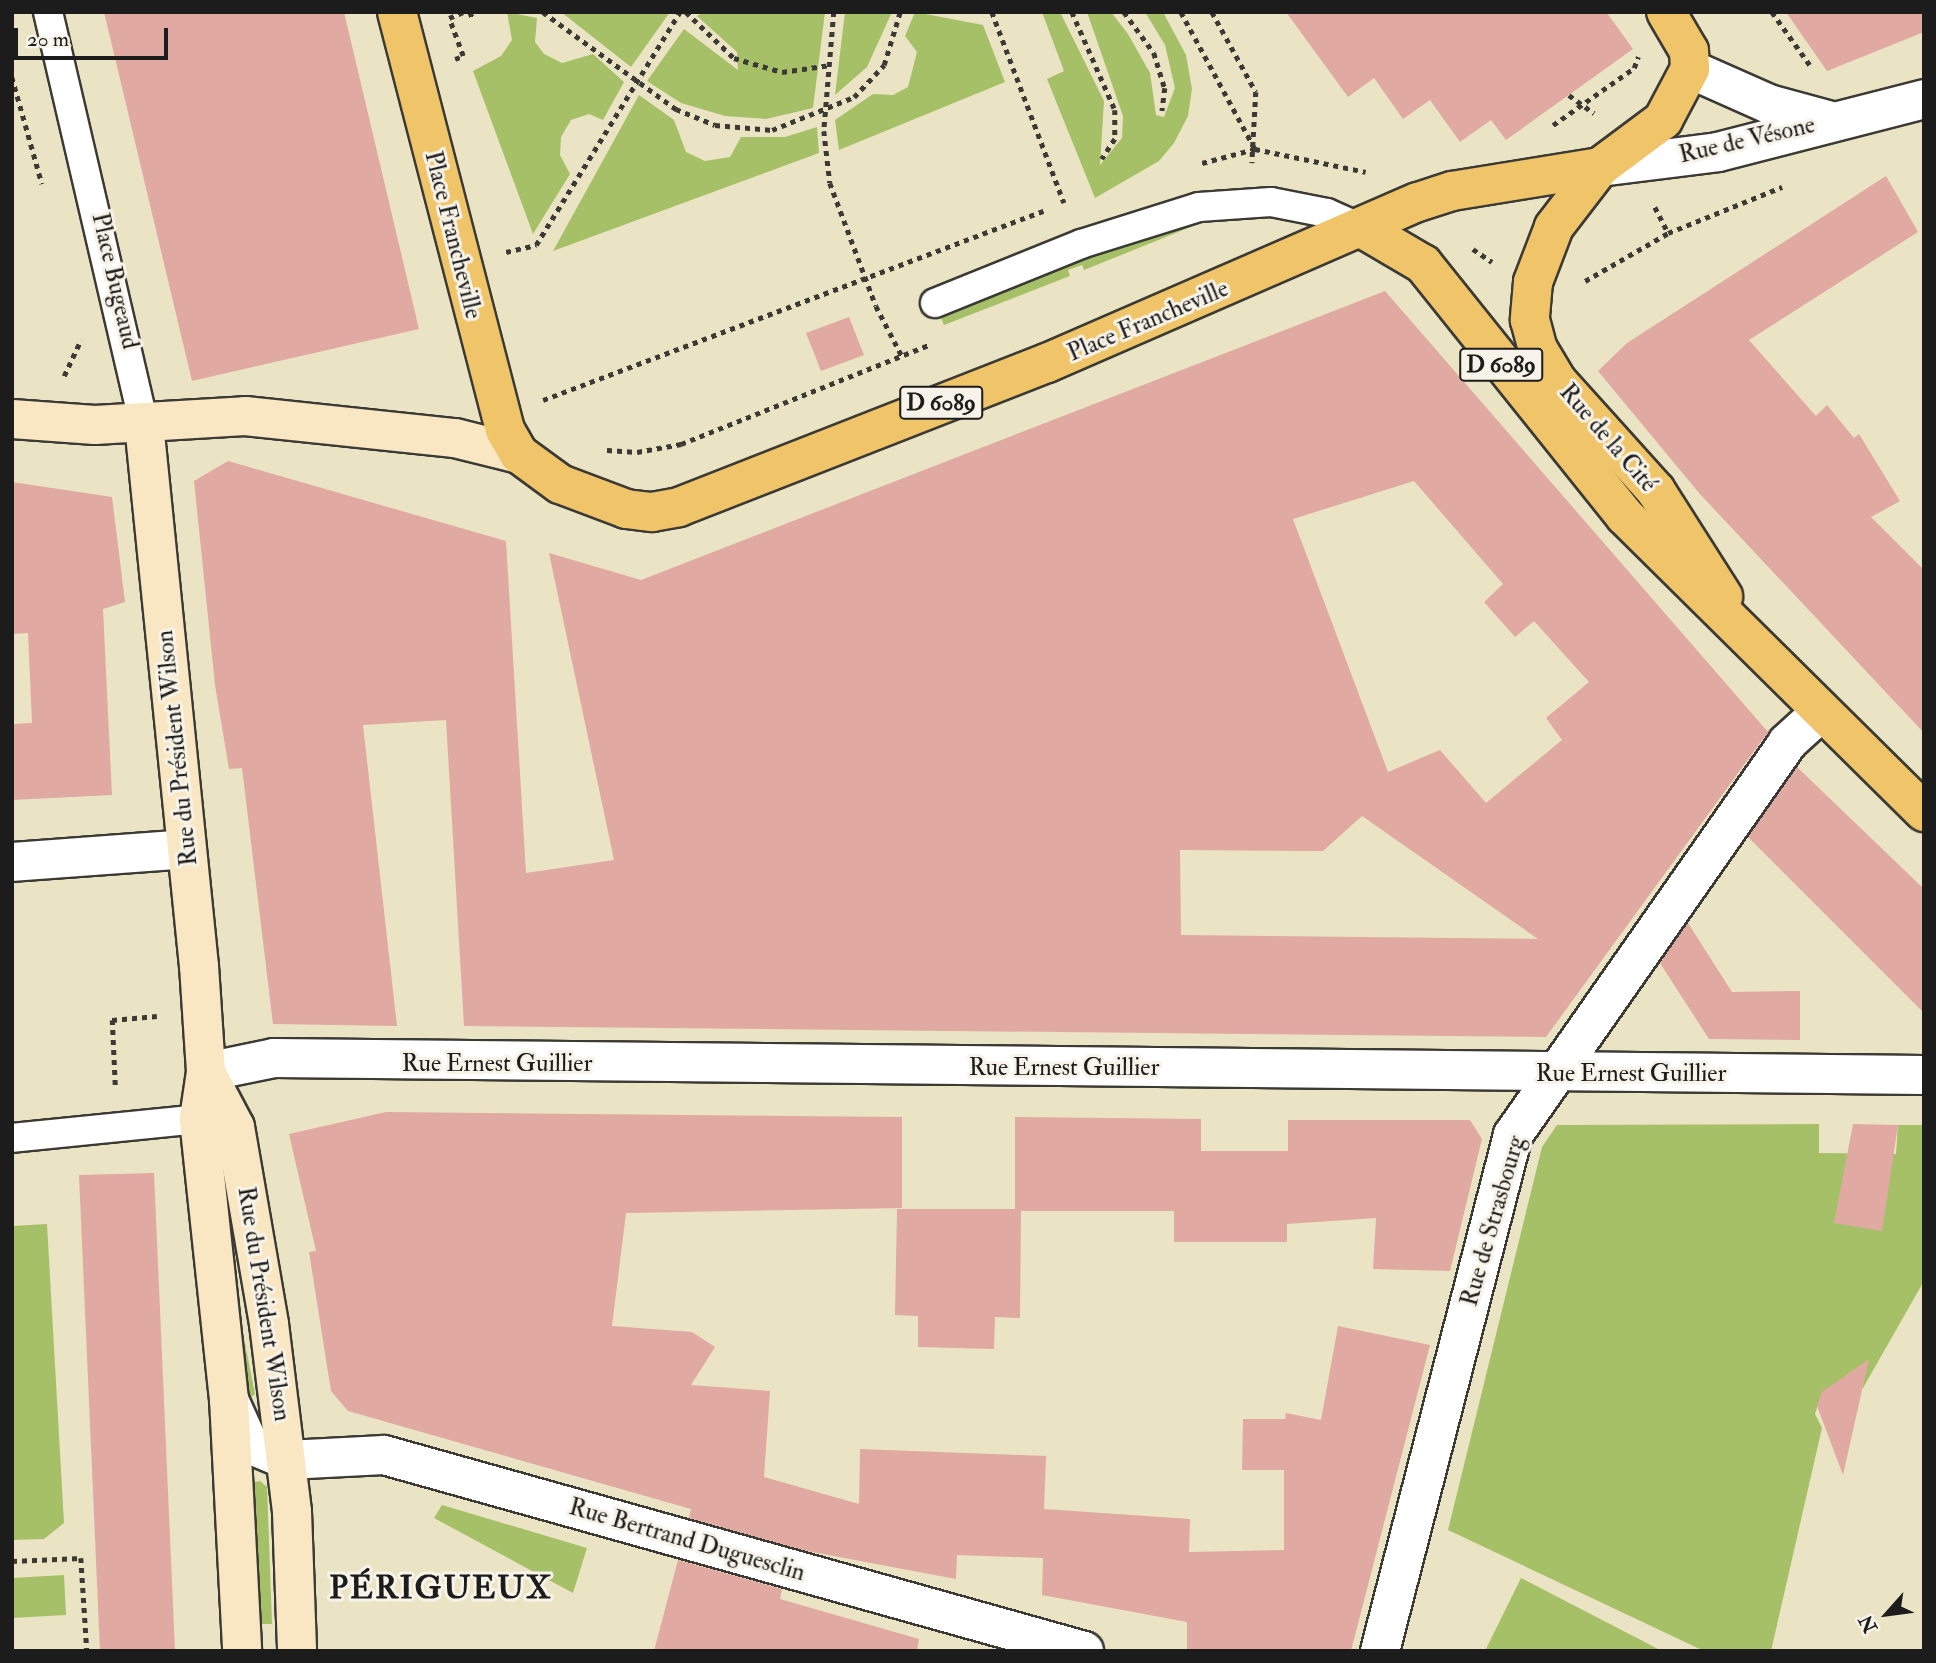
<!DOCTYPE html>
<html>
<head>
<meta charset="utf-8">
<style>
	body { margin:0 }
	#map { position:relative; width:1936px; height:1663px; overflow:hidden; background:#ebe4c4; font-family:"IM FELL Double Pica",serif }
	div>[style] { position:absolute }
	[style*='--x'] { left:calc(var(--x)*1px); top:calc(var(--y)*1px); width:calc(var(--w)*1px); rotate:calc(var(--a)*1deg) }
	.green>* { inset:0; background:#a6c067 }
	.building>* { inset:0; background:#e0a9a1 }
	.path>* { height:4.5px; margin-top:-2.25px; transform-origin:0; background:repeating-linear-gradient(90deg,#3b3a35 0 5px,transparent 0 10px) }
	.roads { filter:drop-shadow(2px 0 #3b3a35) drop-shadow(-2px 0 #3b3a35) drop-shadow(0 2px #3b3a35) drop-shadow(0 -2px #3b3a35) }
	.lane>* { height:28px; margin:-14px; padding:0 14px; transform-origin:14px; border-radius:14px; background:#fff }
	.street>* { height:38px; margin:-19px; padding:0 19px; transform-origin:19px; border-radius:19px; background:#fff }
	.secondary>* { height:38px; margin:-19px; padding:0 19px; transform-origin:19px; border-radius:19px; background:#f9e7c3 }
	.primary>* { height:38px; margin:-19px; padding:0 19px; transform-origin:19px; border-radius:19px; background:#f0c469 }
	span { translate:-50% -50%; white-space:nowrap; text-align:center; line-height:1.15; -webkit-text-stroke:6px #f7f3e8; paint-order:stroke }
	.shield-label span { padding:2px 5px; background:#f7f3e8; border:2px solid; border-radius:5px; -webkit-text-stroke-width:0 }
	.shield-label { font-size:23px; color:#1c1c1c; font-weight:700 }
	.street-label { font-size:24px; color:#1c1c1c }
	.district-label { font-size:32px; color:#1c1c1c; font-weight:700; letter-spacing:2px }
	.frame { position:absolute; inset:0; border:14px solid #1c1c1c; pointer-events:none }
	.north { position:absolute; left:1852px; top:1579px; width:70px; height:70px; -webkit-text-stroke:5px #f7f3e8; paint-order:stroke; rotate:242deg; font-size:19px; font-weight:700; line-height:28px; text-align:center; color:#1c1c1c }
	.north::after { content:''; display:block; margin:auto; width:24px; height:32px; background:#1c1c1c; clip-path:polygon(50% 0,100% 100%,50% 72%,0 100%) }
	.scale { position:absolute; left:14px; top:28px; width:154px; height:32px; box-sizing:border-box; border:4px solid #1c1c1c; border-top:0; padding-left:9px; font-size:21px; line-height:24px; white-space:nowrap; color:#1c1c1c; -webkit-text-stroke:5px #f7f3e8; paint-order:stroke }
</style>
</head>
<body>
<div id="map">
	<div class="green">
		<i style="clip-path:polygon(507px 12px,537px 18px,535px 42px,544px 54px,562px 63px,593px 54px,624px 82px,603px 120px,589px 114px,571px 120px,561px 137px,560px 155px,570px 174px,533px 234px,473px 71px,501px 56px,512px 40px)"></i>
		<i style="clip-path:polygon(561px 12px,670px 12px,631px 67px)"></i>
		<i style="clip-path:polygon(703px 12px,825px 12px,813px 108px,766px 119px,725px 116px,681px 103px,647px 81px,684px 29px,738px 70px,737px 52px,697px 16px)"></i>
		<i style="clip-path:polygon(845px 12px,892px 12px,867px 67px,835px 95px)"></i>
		<i style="clip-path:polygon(915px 12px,983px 25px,1005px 82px,839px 150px,835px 120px,873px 94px,893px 95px,908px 87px,917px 52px,905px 36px)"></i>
		<i style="clip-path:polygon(1042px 12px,1060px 12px,1104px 101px,1100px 165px,1122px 138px,1123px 116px,1087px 12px,1111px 12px,1128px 34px,1150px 73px,1156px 115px,1164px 117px,1175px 88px,1165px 45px,1145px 12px,1163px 12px,1186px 55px,1192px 89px,1188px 116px,1174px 143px,1159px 161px,1095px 198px,1047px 79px,1064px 71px)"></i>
		<i style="clip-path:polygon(639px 95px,674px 120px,686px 152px,705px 161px,730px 157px,741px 137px,785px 137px,817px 127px,819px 153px,553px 251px)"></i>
		<i style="clip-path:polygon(1213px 218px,1084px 270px,1082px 265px,1068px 270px,1070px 276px,944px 325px,938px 311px,1107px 246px)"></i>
		<i style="clip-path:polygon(1819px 1124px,1819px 1153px,1896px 1154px,1898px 1125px,1924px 1125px,1924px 1281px,1863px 1388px,1849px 1382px,1822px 1393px,1815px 1414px,1822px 1428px,1771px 1651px,1704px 1651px,1448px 1530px,1542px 1147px,1557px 1125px)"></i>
		<i style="clip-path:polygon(47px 1224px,64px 1523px,44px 1539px,12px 1540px,12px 1226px)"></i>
		<i style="clip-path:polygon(235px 1293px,255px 1394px,247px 1400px)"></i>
		<i style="clip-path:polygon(260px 1481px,267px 1487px,272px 1624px,254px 1624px,250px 1483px)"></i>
		<i style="clip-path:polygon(442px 1505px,587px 1548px,573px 1593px,434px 1518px)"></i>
		<i style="clip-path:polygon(64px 1575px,66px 1615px,12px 1618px,12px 1578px)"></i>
		<i style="clip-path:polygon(1521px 1578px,1662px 1651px,1485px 1651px)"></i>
	</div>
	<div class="building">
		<i style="clip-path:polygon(104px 12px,344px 12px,419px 329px,192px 381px)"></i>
		<i style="clip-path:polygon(1286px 12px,1607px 13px,1633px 49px,1506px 140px,1491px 120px,1460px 142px,1430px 100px,1403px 119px,1374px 78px,1348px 97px)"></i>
		<i style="clip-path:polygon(1786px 12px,1924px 12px,1924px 32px,1827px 71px)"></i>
		<i style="clip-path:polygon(1886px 176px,1918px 232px,1749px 340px,1816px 416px,1827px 405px,1854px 438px,1859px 434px,1900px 501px,1871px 517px,1924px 570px,1924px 733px,1699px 493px,1598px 371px,1627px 343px)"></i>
		<i style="clip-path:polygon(evenodd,1385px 291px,1768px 732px,1546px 1037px,464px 1026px,446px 720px,363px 725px,397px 1026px,273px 1024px,242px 768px,229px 769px,215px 685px,194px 481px,228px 461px,506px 541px,526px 873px,614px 860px,549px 553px,641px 580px,1385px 291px,1414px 481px,1503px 584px,1484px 602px,1515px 637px,1534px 621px,1589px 682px,1546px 718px,1562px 740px,1486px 803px,1440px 750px,1388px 772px,1293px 519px,1414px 481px,1385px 291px,1362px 816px,1538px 939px,1181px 935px,1180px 850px,1323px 851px,1362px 816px)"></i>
		<i style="clip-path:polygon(849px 317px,864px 355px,821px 371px,806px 333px)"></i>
		<i style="clip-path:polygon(12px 482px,112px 497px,125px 602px,103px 609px,112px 795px,12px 800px,12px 724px,32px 723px,28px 633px,12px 634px)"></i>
		<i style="clip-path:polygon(1797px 767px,1924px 889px,1924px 1013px,1748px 837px)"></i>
		<i style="clip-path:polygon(1688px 923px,1732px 992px,1800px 991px,1800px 1040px,1709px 1039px,1660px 963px)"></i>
		<i style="clip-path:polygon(386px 1112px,902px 1117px,902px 1208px,626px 1213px,612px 1326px,692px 1332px,715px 1347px,691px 1385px,770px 1391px,764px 1477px,859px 1504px,860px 1449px,1046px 1456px,1044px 1509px,1190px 1519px,1189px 1552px,1284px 1550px,1284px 1470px,1242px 1470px,1243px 1419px,1285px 1419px,1286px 1413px,1321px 1420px,1338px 1326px,1430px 1345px,1351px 1651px,1187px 1651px,1187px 1622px,1042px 1595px,1043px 1558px,957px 1555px,956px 1579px,807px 1551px,689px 1518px,691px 1509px,348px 1411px,331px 1391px,309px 1252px,316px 1251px,289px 1134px)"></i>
		<i style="clip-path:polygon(1015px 1117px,1201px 1119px,1201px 1151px,1288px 1151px,1288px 1120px,1470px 1120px,1482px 1139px,1450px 1271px,1373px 1269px,1376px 1218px,1287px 1224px,1287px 1242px,1174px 1242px,1174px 1211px,1021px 1211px,1020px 1318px,995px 1317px,994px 1349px,918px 1347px,918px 1316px,895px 1315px,897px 1209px,1015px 1209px)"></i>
		<i style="clip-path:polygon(1853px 1124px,1898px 1125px,1882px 1231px,1834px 1223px)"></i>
		<i style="clip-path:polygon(154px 1173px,175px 1651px,100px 1651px,79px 1175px)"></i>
		<i style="clip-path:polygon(1869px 1359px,1843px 1475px,1817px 1406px,1822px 1392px)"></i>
		<i style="clip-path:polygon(678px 1560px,782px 1589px,780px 1599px,919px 1639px,917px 1651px,654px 1651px)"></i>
	</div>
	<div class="path">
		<i style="--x:470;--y:12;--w:8;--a:67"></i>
		<i style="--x:543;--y:12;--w:165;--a:36.1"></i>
		<i style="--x:676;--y:109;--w:42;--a:22.3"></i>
		<i style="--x:715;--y:125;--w:57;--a:5"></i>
		<i style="--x:772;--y:130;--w:88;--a:-21.9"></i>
		<i style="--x:854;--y:97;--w:44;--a:-46.8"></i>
		<i style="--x:884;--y:65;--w:55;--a:-73.2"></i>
		<i style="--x:686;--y:12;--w:66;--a:43.8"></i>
		<i style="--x:734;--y:58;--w:50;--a:16.3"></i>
		<i style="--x:782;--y:72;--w:49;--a:-8.3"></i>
		<i style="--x:834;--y:12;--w:119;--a:94.8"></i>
		<i style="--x:824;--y:131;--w:52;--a:83.4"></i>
		<i style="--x:830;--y:183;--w:131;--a:69.5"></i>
		<i style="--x:876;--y:306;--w:56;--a:62.5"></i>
		<i style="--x:956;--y:12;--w:47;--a:0"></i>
		<i style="--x:992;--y:12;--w:204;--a:69.3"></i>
		<i style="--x:1072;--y:12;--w:107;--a:66.3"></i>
		<i style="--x:1115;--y:110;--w:29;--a:90"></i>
		<i style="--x:1115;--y:139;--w:24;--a:123"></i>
		<i style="--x:1124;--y:12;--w:51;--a:53.8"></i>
		<i style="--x:1154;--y:53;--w:37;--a:73"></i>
		<i style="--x:1165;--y:88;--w:23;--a:97"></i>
		<i style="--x:1181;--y:12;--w:156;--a:61.6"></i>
		<i style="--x:1255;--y:149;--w:113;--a:11.7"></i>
		<i style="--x:1212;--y:12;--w:91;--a:61.2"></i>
		<i style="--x:1256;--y:92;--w:71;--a:93.2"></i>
		<i style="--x:1772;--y:12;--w:65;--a:54.4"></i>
		<i style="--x:455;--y:59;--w:9;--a:-21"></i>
		<i style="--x:463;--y:56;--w:40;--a:-110.2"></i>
		<i style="--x:449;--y:18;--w:15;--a:-23"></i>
		<i style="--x:12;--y:77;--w:111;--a:74.3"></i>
		<i style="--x:1569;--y:95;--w:31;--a:36"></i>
		<i style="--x:1553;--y:125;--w:99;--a:-35.1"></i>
		<i style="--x:1634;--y:68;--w:12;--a:-70"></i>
		<i style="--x:1202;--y:163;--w:55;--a:-14.8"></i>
		<i style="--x:1655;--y:207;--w:29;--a:63"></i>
		<i style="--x:1473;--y:249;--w:23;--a:34"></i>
		<i style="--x:506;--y:252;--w:31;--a:-13"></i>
		<i style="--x:536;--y:245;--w:274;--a:-58.3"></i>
		<i style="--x:1585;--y:281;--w:96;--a:-30"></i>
		<i style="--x:1668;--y:233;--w:123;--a:-22"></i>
		<i style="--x:64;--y:376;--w:40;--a:-65"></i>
		<i style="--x:543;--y:400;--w:535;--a:-20.71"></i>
		<i style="--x:607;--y:450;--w:30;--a:4"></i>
		<i style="--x:637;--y:452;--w:45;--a:-10.3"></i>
		<i style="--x:681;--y:444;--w:269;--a:-21.8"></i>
		<i style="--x:115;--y:1085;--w:65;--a:-92.6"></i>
		<i style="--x:112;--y:1020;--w:45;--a:-5.1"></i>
		<i style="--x:12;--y:1561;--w:69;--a:-2.5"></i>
		<i style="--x:81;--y:1558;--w:93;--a:86.3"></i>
	</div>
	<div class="roads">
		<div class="lane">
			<i style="--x:48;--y:12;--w:423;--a:76.9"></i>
			<i style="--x:935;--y:303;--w:157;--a:-22"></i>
			<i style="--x:1081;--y:244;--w:124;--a:-17.4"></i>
			<i style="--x:1199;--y:207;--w:72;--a:-4"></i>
			<i style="--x:1271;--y:202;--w:57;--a:11.1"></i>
			<i style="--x:1327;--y:213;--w:42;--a:24.1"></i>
			<i style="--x:12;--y:1138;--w:188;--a:-5.8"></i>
		</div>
		<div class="street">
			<i style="--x:1690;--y:69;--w:86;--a:23.9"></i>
			<i style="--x:1769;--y:104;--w:61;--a:15.2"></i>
			<i style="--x:1600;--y:167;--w:119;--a:-7.2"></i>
			<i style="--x:1718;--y:152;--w:213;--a:-14.4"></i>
			<i style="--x:12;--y:862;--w:175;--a:-4.2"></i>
			<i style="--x:206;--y:1072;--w:69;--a:-11.6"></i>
			<i style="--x:274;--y:1058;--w:1650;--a:0.59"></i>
			<i style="--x:229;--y:1400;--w:48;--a:65.6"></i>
			<i style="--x:249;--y:1444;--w:41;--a:22.8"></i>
			<i style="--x:287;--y:1460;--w:97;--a:-3"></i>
			<i style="--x:384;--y:1455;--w:727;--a:15.64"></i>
			<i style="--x:1380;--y:1651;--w:533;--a:-75.55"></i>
			<i style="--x:1513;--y:1135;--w:478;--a:-55"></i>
			<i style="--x:1787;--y:743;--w:47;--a:-42.4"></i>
		</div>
		<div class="secondary">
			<i style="--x:12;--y:419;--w:83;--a:4.1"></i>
			<i style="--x:95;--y:425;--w:150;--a:-3.4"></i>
			<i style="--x:245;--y:416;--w:211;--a:6"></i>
			<i style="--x:455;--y:438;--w:66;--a:14"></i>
			<i style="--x:144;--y:424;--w:545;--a:84.21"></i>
			<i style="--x:199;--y:966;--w:106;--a:86.2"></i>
			<i style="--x:206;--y:1072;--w:48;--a:98.5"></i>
			<i style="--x:199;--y:1119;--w:282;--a:83.9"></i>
			<i style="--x:229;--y:1399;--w:252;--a:87"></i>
			<i style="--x:206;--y:1072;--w:62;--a:62.2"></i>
			<i style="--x:235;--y:1127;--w:200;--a:80.2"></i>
			<i style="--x:269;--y:1324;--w:189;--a:83"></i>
			<i style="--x:292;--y:1512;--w:139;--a:87.9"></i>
		</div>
		<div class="primary">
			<i style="--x:397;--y:12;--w:432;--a:75.5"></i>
			<i style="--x:505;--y:430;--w:28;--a:60"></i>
			<i style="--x:519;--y:454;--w:51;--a:36.2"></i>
			<i style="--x:560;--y:484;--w:71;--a:20.7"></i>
			<i style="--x:626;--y:509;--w:26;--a:7"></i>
			<i style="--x:652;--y:512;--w:27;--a:-10"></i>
			<i style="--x:679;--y:507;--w:395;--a:-21.4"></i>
			<i style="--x:1047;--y:363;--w:404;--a:-23.5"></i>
			<i style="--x:1418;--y:202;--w:36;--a:-18"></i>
			<i style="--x:1452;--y:191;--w:150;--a:-9.2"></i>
			<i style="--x:1600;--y:167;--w:79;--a:-36.7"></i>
			<i style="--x:1663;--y:120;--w:58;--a:-62.1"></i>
			<i style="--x:1690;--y:69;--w:18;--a:-93"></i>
			<i style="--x:1689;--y:51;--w:45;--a:-120.5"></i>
			<i style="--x:1600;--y:167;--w:76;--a:127.5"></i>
			<i style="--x:1554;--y:227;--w:59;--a:110.9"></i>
			<i style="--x:1533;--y:282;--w:38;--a:95"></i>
			<i style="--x:1530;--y:320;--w:30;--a:75"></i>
			<i style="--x:1538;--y:349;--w:39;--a:59"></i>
			<i style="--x:1558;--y:382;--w:147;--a:48"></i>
			<i style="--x:1656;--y:491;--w:125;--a:57.5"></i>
			<i style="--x:1365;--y:230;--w:67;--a:30.4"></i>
			<i style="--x:1423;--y:264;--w:323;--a:51.3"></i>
			<i style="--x:1625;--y:516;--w:421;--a:44.7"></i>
		</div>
	</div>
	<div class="shield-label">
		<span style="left:1501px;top:365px">D 6089</span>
		<span style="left:941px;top:403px">D 6089</span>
	</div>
	<div class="street-label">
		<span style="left:1747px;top:140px;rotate:-13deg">Rue de Vésone</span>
		<span style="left:453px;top:235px;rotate:76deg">Place Francheville</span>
		<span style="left:115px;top:281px;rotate:77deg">Place Bugeaud</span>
		<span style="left:1148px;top:321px;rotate:-23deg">Place Francheville</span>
		<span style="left:1608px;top:438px;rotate:49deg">Rue de la Cité</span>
		<span style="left:177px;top:748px;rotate:-96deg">Rue du Président Wilson</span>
		<span style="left:497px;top:1064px">Rue Ernest Guillier</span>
		<span style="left:1064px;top:1068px">Rue Ernest Guillier</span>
		<span style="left:1631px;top:1074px">Rue Ernest Guillier</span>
		<span style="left:1493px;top:1221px;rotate:-74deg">Rue de Strasbourg</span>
		<span style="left:264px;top:1304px;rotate:81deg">Rue du Président Wilson</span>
		<span style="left:687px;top:1540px;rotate:16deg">Rue Bertrand Duguesclin</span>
	</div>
	<div class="district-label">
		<span style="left:441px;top:1588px">PÉRIGUEUX</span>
	</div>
	<div class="frame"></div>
	<div class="north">N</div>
	<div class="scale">20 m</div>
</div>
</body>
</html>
